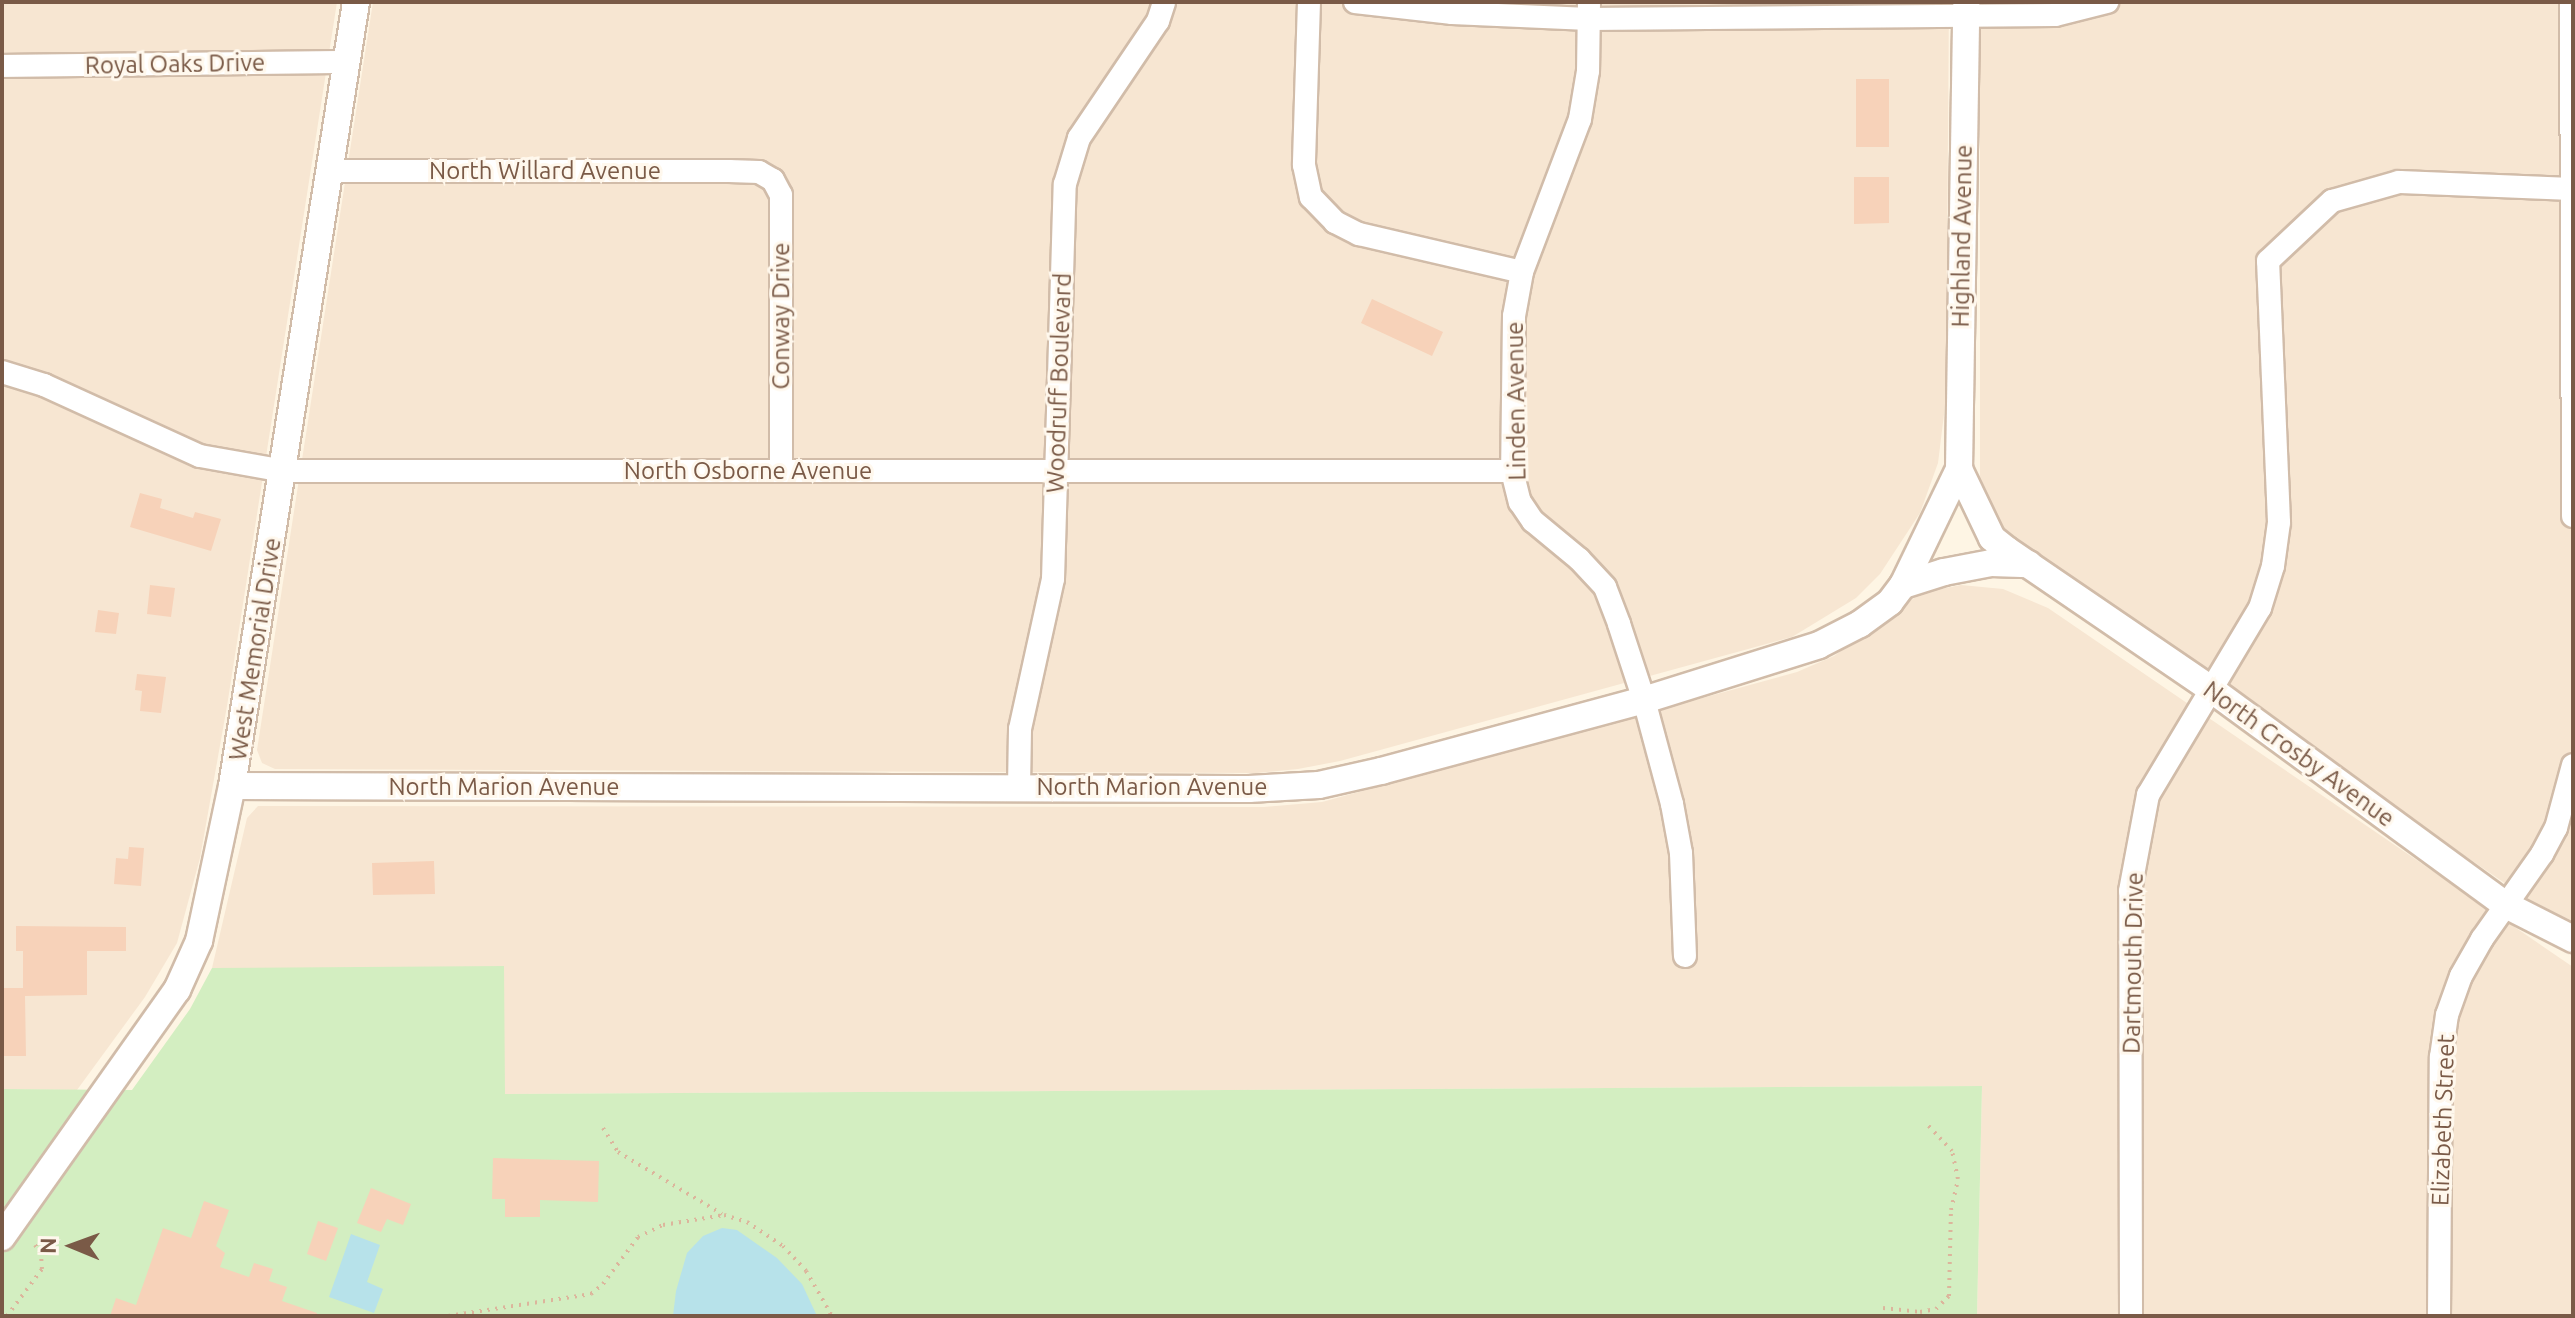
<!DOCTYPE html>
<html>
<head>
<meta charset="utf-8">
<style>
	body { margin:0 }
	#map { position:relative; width:2575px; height:1318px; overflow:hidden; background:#fef5e4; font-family:Ubuntu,sans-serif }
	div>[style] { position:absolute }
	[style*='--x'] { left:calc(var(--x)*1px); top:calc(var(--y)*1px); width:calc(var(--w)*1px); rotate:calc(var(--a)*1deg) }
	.residential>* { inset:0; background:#f7e6d2 }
	.green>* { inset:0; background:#d3eec1 }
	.water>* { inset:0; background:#b7e2ea }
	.building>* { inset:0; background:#f7d2b9 }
	.path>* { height:4px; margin-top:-2px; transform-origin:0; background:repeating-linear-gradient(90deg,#dcb59c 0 2px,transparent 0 8px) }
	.roads { filter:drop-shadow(2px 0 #d1bca9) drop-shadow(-2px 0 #d1bca9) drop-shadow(0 2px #d1bca9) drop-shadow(0 -2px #d1bca9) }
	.minor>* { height:22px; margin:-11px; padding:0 11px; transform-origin:11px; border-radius:11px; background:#fff }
	.tertiary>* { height:26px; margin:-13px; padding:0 13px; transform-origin:13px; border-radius:13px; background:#fff }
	span { translate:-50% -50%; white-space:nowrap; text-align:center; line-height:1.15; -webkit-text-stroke:6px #fff8ed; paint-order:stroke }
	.street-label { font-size:24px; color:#7a5a47 }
	.frame { position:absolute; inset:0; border:4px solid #7a5a47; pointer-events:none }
	.north { position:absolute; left:32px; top:1206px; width:80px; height:80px; -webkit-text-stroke:6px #fff8ed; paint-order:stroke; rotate:271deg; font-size:22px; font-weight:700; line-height:32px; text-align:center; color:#7a5a47 }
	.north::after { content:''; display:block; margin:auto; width:28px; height:36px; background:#7a5a47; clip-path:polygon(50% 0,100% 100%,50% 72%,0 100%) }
</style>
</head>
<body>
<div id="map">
	<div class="residential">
		<i style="clip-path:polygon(2px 2px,337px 2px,227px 706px,200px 858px,177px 943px,145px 997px,77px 1090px,2px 1089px)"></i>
		<i style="clip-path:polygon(373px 2px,1949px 2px,1946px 398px,1938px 463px,1920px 513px,1880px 574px,1856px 598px,1792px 637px,1340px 761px,1298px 769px,1257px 773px,275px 769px,262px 763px,257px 750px)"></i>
		<i style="clip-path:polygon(1980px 2px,2573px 2px,2573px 930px,2001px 537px,1980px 502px)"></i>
		<i style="clip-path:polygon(1961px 585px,2003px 589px,2048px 608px,2573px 967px,2573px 1316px,1977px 1316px,1982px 1086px,504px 1094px,212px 968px,247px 818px,258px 806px,1264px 807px,1322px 802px,1797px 672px,1834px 656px,1921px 593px)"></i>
	</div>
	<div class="green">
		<i style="clip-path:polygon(504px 966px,505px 1094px,1982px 1086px,1977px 1316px,2px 1316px,2px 1089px,132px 1090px,190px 1009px,212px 968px)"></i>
	</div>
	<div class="water">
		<i style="clip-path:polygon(722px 1228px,737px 1230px,777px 1258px,802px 1284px,817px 1316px,673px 1316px,676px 1291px,687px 1253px,703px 1236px)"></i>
		<i style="clip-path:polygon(351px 1234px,380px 1245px,367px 1282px,383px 1289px,374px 1313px,329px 1297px)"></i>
	</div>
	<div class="building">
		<i style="clip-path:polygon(1856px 79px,1889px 79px,1889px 147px,1856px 147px)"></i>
		<i style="clip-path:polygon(1854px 177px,1889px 177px,1889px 223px,1854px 224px)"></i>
		<i style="clip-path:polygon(1372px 299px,1443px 332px,1432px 356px,1361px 323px)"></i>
		<i style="clip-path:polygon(140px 493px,162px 499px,160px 508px,193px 518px,195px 512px,221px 519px,211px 551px,130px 527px)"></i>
		<i style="clip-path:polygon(150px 585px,175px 588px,171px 617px,147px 614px)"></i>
		<i style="clip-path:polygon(98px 610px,119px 613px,116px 634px,95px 632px)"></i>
		<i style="clip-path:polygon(137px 674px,166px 677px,161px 713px,140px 711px,142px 691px,135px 690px)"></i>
		<i style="clip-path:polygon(129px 847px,144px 848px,141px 886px,114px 884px,116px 858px,128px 859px)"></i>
		<i style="clip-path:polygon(434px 861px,435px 894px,373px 895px,372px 863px)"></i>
		<i style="clip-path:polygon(16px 926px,126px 927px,126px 951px,87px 951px,87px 995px,25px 996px,26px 1056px,3px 1056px,2px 988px,23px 988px,23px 951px,16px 951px)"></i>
		<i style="clip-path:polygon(493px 1158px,599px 1161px,598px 1202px,540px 1200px,540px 1217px,505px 1217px,505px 1199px,492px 1199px)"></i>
		<i style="clip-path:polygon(371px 1188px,411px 1204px,403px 1225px,387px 1219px,381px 1232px,357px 1223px)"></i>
		<i style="clip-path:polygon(204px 1201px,229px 1210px,216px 1246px,225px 1253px,220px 1267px,249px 1277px,254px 1263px,273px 1269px,269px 1281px,287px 1287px,282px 1301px,317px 1313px,316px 1316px,110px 1316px,116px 1298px,136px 1305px,163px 1228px,191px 1238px)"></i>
		<i style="clip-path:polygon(318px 1221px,338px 1228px,326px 1261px,307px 1254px)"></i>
	</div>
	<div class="path">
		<i style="--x:603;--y:1128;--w:28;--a:58"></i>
		<i style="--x:618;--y:1152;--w:121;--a:30.8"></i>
		<i style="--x:1883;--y:1308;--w:37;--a:6"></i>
		<i style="--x:1920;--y:1312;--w:16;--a:-11"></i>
		<i style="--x:1936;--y:1309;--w:18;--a:-45"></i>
		<i style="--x:1949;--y:1296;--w:86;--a:-88.7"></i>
		<i style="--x:1951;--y:1210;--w:32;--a:-77"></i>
		<i style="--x:1958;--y:1179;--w:29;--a:-102"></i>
		<i style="--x:1952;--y:1151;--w:37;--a:-133"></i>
		<i style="--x:7;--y:1316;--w:59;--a:-53.3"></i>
		<i style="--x:42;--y:1269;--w:16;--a:-94"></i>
		<i style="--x:41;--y:1253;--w:10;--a:-127"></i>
		<i style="--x:448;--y:1316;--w:145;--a:-8.7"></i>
		<i style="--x:591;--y:1294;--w:16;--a:-40"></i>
		<i style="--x:603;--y:1284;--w:59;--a:-53.3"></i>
		<i style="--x:638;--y:1237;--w:28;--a:-26"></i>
		<i style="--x:663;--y:1225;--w:62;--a:-9.3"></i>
		<i style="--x:724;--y:1215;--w:24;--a:17"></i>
		<i style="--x:747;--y:1222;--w:43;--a:33.7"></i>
		<i style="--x:783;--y:1246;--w:34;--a:47"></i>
		<i style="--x:806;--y:1271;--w:52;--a:60"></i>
	</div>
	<div class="roads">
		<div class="minor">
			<i style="--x:1309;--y:2;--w:163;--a:91.8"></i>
			<i style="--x:1304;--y:165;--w:33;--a:78"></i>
			<i style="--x:1311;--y:197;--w:35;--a:46"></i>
			<i style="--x:1335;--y:222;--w:27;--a:27"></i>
			<i style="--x:1359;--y:234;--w:167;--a:13.1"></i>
			<i style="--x:1355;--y:2;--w:98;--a:6.5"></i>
			<i style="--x:1452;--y:13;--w:137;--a:2.5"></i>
			<i style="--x:1589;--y:19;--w:466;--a:-0.5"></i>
			<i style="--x:2055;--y:15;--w:54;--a:-14"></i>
			<i style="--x:1589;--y:2;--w:69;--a:90.8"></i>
			<i style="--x:1588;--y:71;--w:49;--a:99.5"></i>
			<i style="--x:1580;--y:119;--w:164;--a:110.8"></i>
			<i style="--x:1522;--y:272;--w:45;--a:100.3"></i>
			<i style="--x:1514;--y:316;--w:155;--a:90.7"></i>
			<i style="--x:1512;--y:471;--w:32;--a:76"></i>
			<i style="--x:1520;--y:502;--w:23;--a:56"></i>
			<i style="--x:1533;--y:521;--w:60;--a:39.6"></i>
			<i style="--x:1579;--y:559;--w:38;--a:47"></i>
			<i style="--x:1605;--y:587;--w:40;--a:69"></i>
			<i style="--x:1619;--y:624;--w:80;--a:71.8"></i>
			<i style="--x:1644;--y:700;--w:108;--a:74.9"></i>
			<i style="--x:1672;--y:804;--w:50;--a:79.6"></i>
			<i style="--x:1681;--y:853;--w:103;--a:87.8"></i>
			<i style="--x:2571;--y:2;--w:514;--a:89.78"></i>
			<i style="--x:2;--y:66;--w:346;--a:-0.7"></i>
			<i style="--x:331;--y:171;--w:398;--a:0"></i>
			<i style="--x:729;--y:171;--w:30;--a:2"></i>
			<i style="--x:759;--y:172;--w:16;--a:30"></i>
			<i style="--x:773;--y:180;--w:17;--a:62"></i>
			<i style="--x:781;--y:195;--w:275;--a:90"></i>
			<i style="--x:2;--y:372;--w:44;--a:17.2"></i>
			<i style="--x:44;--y:385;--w:171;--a:24.5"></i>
			<i style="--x:200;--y:456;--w:85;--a:10.1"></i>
			<i style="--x:284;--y:471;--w:1228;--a:0"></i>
			<i style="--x:1019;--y:787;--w:58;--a:-89"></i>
			<i style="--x:1020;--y:729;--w:154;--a:-77.6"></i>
			<i style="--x:1053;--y:579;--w:395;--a:-88.3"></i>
			<i style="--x:1065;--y:184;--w:48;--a:-73.1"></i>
			<i style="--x:1079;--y:138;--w:141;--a:-56"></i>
			<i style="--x:1158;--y:21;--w:20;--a:-72"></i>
			<i style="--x:2131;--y:1316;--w:425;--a:-90.1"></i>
			<i style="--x:2130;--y:891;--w:98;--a:-79.4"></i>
			<i style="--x:2148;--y:795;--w:218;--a:-59.1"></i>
			<i style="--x:2260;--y:608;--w:44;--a:-72.8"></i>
			<i style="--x:2273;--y:566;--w:44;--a:-82.2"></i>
			<i style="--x:2279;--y:522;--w:261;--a:-92.4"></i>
			<i style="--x:2268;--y:261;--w:88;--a:-43.2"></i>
			<i style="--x:2332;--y:201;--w:70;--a:-15.8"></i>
			<i style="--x:2399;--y:182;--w:174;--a:2.3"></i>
			<i style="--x:2439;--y:1316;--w:259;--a:-89.6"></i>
			<i style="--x:2441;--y:1057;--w:42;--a:-81.9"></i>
			<i style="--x:2447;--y:1015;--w:41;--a:-70.3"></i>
			<i style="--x:2461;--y:976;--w:43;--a:-60.4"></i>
			<i style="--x:2482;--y:939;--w:104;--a:-54.8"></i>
			<i style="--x:2542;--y:854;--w:30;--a:-62"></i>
			<i style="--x:2556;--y:828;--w:65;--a:-74.9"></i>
		</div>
		<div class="tertiary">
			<i style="--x:1959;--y:469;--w:76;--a:64.4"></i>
			<i style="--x:1992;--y:538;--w:19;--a:39"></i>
			<i style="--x:2007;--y:550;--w:248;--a:34.3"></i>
			<i style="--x:2212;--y:690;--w:364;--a:36.2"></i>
			<i style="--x:2506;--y:905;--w:75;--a:26.9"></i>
			<i style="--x:1903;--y:585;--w:43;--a:-17.6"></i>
			<i style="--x:1944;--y:572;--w:48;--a:-10.8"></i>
			<i style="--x:1991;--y:563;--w:38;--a:2"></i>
			<i style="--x:232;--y:786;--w:1017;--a:0.17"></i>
			<i style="--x:1249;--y:789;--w:70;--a:-3.3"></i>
			<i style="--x:1319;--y:785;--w:64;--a:-12.7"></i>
			<i style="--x:1381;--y:771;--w:272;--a:-15.1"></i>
			<i style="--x:1644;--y:700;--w:183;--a:-17.4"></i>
			<i style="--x:1819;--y:645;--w:46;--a:-27.1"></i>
			<i style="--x:1860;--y:624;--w:37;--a:-36"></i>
			<i style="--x:1890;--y:602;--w:21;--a:-53"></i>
			<i style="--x:1903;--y:585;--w:129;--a:-64.2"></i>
			<i style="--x:1959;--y:469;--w:467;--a:-89.1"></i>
			<i style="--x:2;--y:1237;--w:303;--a:-54.7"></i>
			<i style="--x:177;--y:990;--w:54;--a:-65.8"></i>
			<i style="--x:199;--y:941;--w:158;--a:-78"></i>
			<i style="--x:232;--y:786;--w:794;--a:-81.01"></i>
		</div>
	</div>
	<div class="street-label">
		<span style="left:175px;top:64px;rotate:-1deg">Royal Oaks Drive</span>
		<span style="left:545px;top:171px">North Willard Avenue</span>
		<span style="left:1962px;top:236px;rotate:-89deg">Highland Avenue</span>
		<span style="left:781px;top:316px;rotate:-90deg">Conway Drive</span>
		<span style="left:1059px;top:383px;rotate:-88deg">Woodruff Boulevard</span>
		<span style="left:1516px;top:401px;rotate:-91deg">Linden Avenue</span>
		<span style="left:748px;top:471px">North Osborne Avenue</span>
		<span style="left:255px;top:649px;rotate:-81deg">West Memorial Drive</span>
		<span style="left:2299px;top:754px;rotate:36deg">North Crosby Avenue</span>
		<span style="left:504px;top:787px">North Marion Avenue</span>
		<span style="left:1152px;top:787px">North Marion Avenue</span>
		<span style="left:2133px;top:963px;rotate:-89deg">Dartmouth Drive</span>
		<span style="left:2443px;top:1120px;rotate:-88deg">Elizabeth Street</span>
	</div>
	<div class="frame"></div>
	<div class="north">N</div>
</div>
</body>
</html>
